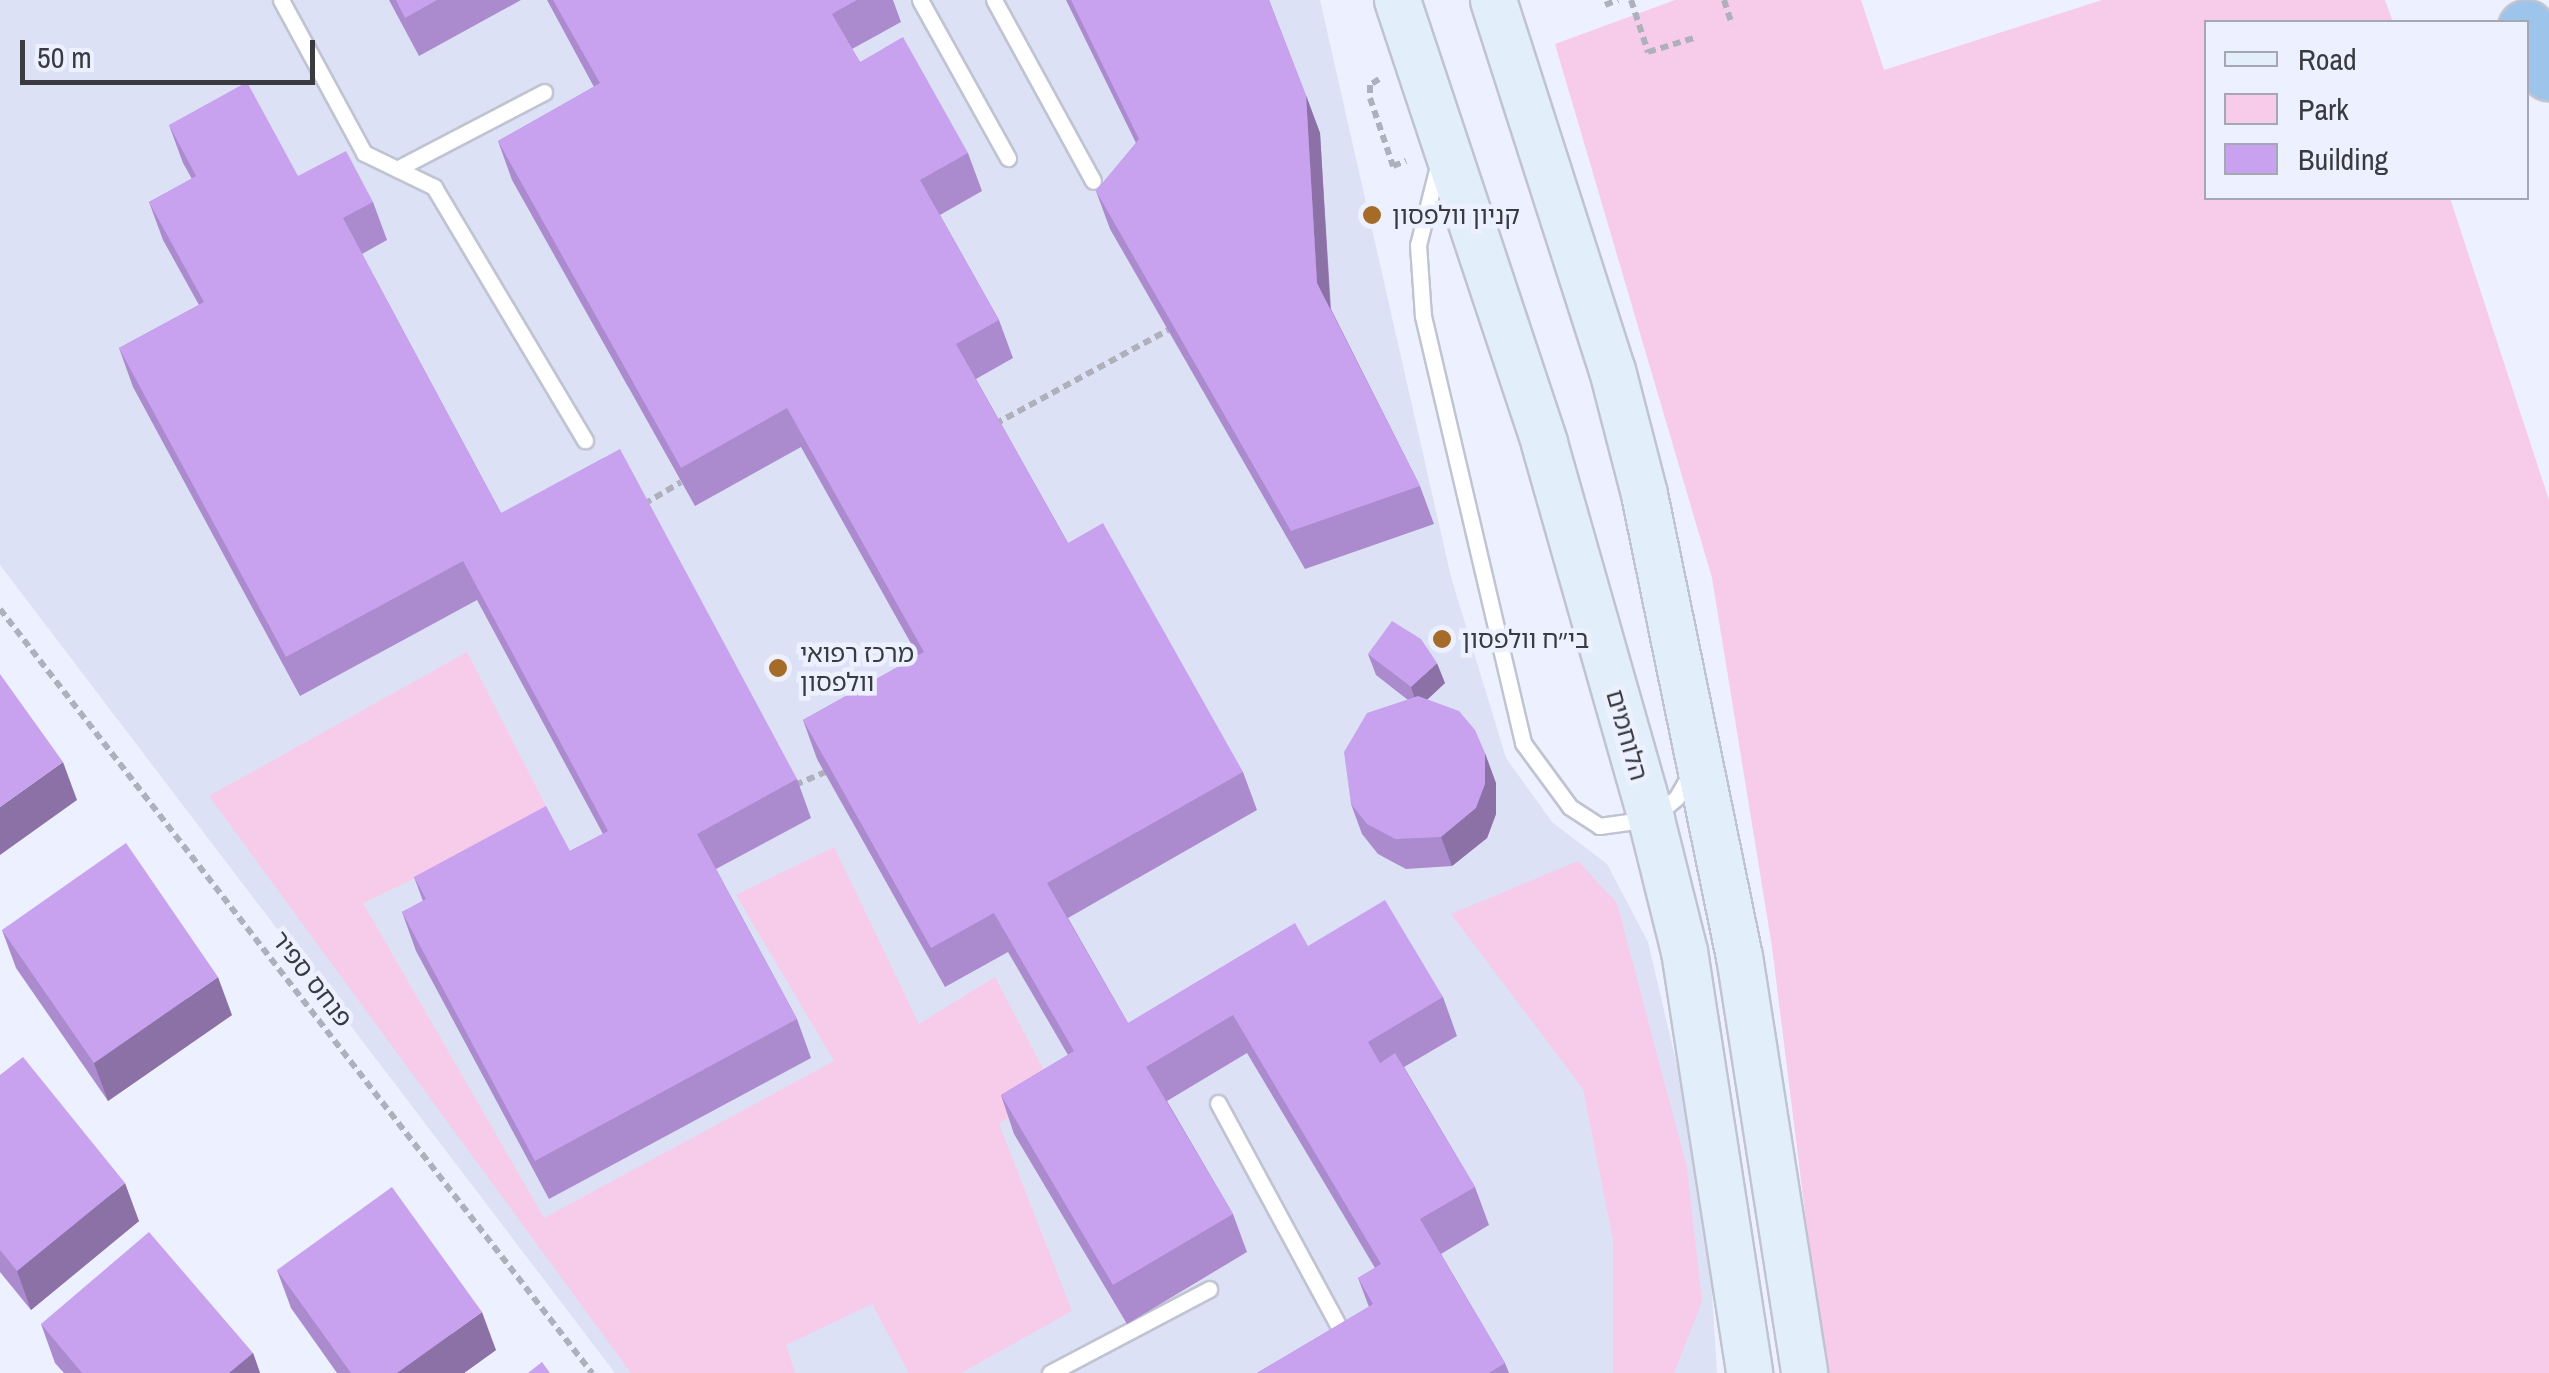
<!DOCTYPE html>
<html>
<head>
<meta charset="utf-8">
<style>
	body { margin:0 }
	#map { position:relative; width:2549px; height:1373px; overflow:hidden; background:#edf0ff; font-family:"Archivo Narrow","Noto Sans Hebrew",sans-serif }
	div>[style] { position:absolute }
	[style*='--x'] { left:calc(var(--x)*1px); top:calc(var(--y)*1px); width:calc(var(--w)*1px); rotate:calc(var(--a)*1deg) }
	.built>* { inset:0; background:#dde1f6 }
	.green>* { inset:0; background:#f7cbea }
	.path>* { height:6px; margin-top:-3px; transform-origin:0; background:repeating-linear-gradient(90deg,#aeb1bc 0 8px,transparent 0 13px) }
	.roads { filter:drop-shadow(2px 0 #c0c3d1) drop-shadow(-2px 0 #c0c3d1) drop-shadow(0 2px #c0c3d1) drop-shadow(0 -2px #c0c3d1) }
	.lane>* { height:15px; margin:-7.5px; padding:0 7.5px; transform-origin:7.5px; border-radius:7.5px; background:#fff }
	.secondary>* { height:45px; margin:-22.5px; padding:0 22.5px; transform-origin:22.5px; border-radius:22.5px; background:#e2eef9 }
	.highway>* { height:55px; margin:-27.5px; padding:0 27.5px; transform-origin:27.5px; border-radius:27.5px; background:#9dc5eb }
	.wall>* { inset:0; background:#ac8ace }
	.shaded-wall>* { inset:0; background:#8c71a7 }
	.building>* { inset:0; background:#c8a1ef }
	.dots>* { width:28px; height:28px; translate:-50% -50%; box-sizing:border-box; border:5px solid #edf0ff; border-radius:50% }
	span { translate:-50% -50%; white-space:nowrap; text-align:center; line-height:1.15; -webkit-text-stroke:9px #edf0ff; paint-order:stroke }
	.poi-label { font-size:25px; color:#3a3b41 }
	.left { translate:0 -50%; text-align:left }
	.street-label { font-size:25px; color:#3a3b41 }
	.legend { position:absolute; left:2204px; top:20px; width:325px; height:180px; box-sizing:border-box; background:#edf0ff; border:2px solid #a5a8b3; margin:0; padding:12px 18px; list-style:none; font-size:30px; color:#3a3b41 }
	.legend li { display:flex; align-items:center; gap:20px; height:50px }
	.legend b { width:50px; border:2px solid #a5a8b3 }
	.scale { position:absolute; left:20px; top:40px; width:295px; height:45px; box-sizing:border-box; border:5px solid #3a3b41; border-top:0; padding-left:12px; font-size:30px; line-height:35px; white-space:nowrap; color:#3a3b41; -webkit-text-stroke:8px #edf0ff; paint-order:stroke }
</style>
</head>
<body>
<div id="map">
	<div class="built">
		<i style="clip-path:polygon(0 0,1320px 0,1451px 577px,1506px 758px,1552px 822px,1607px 864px,1648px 942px,1705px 1185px,1717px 1373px,615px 1373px,0 565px)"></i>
	</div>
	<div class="green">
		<i style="clip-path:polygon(1675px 0,1861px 0,1884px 70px,2102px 0,2385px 0,2393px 22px,2206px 22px,2206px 198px,2450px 198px,2549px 500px,2549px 1373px,1825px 1373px,1772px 947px,1712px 578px,1555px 44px)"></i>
		<i style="clip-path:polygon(467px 652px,550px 814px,363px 903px,544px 1218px,834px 1061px,736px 895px,834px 847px,919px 1024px,995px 977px,1053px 1088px,999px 1124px,1072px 1311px,961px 1373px,909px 1373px,872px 1304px,786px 1345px,795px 1373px,631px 1373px,209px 796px)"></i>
		<i style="clip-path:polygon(1578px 861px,1617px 903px,1687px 1168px,1702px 1302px,1674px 1373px,1613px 1373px,1613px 1240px,1583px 1089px,1451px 914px)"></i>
	</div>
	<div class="path">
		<i style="--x:1631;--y:0;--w:55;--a:71.9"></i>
		<i style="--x:1648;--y:52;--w:51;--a:-17"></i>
		<i style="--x:1724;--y:0;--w:26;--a:72"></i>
		<i style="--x:1605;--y:5;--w:14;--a:-21"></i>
		<i style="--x:1379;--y:79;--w:11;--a:146"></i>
		<i style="--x:1370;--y:85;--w:13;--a:90"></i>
		<i style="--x:1370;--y:98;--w:72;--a:71.3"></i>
		<i style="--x:1393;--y:166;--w:14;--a:-21"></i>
		<i style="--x:995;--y:424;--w:197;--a:-28.5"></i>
		<i style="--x:644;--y:504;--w:43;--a:-30.7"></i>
		<i style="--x:0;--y:609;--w:967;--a:52.23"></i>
		<i style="--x:795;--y:785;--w:33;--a:-23"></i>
	</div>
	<div class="roads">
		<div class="lane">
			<i style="--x:281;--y:0;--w:174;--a:61.5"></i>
			<i style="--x:364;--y:153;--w:78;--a:25.9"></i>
			<i style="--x:434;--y:187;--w:295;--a:59.2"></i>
			<i style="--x:920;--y:0;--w:181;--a:60.9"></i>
			<i style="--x:994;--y:0;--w:206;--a:61.3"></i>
			<i style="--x:1438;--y:166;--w:81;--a:104.2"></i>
			<i style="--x:1418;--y:245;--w:71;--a:86"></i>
			<i style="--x:1423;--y:316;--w:439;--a:76.8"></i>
			<i style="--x:1523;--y:743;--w:79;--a:53.7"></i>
			<i style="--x:1570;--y:807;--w:35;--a:33"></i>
			<i style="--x:1599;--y:826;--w:52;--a:-7.7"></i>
			<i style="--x:1651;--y:819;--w:34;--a:-40"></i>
			<i style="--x:1677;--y:797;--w:28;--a:-60"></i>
			<i style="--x:397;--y:169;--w:166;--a:-27.6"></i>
			<i style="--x:1218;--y:1103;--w:272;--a:61.6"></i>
			<i style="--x:1050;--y:1373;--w:180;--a:-27.8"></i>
		</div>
		<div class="secondary">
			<i style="--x:1397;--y:0;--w:467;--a:71.6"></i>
			<i style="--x:1544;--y:443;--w:391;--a:74.1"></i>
			<i style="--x:1651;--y:819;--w:136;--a:76"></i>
			<i style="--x:1684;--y:951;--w:427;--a:81.2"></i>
			<i style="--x:1493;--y:0;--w:389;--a:72.2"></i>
			<i style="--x:1612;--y:370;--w:128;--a:75.5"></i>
			<i style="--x:1644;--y:494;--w:472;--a:78.4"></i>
			<i style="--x:1739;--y:956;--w:422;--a:81.1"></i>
		</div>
		<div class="highway">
			<i style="--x:2526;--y:28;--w:50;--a:62.4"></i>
		</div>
	</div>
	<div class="wall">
		<i style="clip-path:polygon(389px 0,521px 0,419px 56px)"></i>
		<i style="clip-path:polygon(547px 0,893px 0,901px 22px,852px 49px,860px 62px,968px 153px,982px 191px,940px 215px,999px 320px,1013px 358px,976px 379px,1068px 543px,1243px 772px,1257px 810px,1068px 918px,1128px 1023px,1308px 946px,1443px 997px,1457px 1036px,1404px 1067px,1475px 1187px,1489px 1225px,1441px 1254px,1505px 1363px,1509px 1373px,1257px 1373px,1369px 1307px,1358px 1278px,1375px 1268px,1247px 1053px,1167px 1101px,1233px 1214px,1247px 1252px,1127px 1324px,1014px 1134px,1001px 1095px,1068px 1055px,1008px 952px,945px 987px,817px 759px,803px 720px,918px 656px,801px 447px,695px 506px,512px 180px,498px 141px,594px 87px)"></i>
		<i style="clip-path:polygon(1066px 0,1269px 0,1320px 133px,1331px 309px,1420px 486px,1434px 524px,1305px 569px,1110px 229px,1096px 191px,1136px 143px)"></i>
		<i style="clip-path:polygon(169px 125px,298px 176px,373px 202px,387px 240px,362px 254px,501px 513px,797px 779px,811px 818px,716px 869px,797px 1019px,811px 1058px,549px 1199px,416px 951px,402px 912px,423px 901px,414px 877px,570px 851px,603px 834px,477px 600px,300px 696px,133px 387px,119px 348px,199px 305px,163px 240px,149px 202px,192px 179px,183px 163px)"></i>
		<i style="clip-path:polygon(1368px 654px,1445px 683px,1427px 700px,1496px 783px,1496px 814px,1487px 838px,1452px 866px,1406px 869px,1378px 854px,1362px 834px,1351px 804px,1408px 700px,1376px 675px)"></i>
		<i style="clip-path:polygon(2px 930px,232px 1015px,108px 1101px,16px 968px)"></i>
		<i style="clip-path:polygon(0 1075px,139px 1221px,31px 1310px,0 1272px)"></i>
		<i style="clip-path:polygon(277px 1270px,496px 1350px,464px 1373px,337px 1373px,291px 1308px)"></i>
		<i style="clip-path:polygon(41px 1324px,253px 1353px,260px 1373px,64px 1373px,55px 1363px)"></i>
	</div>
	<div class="shaded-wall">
		<i style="clip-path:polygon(1306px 95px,1320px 133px,1331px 321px,1317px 283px)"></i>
		<i style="clip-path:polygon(1437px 663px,1445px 683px,1418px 708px,1411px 687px)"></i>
		<i style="clip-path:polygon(1485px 753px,1496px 783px,1496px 814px,1487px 838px,1452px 866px,1441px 837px)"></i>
		<i style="clip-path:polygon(63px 762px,77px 800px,0 855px,0 807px)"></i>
		<i style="clip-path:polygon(218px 977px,232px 1015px,108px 1101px,94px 1063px)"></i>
		<i style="clip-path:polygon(125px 1183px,139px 1221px,31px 1310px,17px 1271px)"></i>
		<i style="clip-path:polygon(482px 1312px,496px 1350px,464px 1373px,397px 1373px)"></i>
		<i style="clip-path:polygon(253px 1353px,260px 1373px,229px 1373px)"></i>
	</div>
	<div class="building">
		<i style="clip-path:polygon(396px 0,437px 0,405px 18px)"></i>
		<i style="clip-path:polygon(553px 0,857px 0,832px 14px,860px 62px,903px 37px,968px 153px,920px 180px,999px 320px,956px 344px,1068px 543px,1103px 523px,1243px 772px,1047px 883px,1128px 1023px,1295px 923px,1308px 946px,1385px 900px,1443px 997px,1368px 1042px,1380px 1063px,1395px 1053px,1475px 1187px,1420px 1219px,1505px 1363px,1489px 1373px,1257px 1373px,1373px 1304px,1358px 1278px,1381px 1264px,1233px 1015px,1146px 1067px,1233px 1214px,1113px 1285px,1001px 1095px,1074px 1051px,994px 913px,931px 948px,803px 720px,924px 652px,787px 408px,681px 468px,498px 141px,600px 83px)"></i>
		<i style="clip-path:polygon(1071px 0,1269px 0,1306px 95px,1317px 283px,1420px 486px,1291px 531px,1096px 191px,1139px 139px)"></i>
		<i style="clip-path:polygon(247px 82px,298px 176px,346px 151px,373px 202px,343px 218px,501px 513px,620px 449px,797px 779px,697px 834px,797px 1019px,535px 1161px,402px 912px,426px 899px,414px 877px,546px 806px,570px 851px,608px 831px,463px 561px,286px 657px,119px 348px,204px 302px,149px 202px,196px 176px,169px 125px)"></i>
		<i style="clip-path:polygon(1392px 621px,1421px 639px,1437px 663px,1411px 687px,1368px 654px)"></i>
		<i style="clip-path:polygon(0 674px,63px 762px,0 807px)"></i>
		<i style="clip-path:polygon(1418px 696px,1459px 711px,1475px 730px,1485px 753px,1485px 784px,1476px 808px,1441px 837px,1395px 839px,1367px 824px,1351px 804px,1344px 752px,1367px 713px)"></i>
		<i style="clip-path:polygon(126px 843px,218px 977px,94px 1063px,2px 930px)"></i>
		<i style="clip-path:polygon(23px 1057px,125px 1183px,17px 1271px,0 1250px,0 1075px)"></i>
		<i style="clip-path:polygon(392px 1187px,482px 1312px,397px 1373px,351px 1373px,277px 1270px)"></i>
		<i style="clip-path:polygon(149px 1232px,253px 1353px,229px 1373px,82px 1373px,41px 1324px)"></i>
		<i style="clip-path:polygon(542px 1362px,550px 1373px,528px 1373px)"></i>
	</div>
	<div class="dots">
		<i style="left:1372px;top:215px;background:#a46b29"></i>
		<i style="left:1442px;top:639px;background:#a46b29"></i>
		<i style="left:778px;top:668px;background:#a46b29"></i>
	</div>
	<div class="poi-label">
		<span class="left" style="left:1392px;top:215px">קניון וולפסון</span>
		<span class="left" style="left:1462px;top:639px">בי״ח וולפסון</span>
		<span class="left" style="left:800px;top:668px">מרכז רפואי<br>וולפסון</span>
	</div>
	<div class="street-label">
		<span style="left:1627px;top:735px;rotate:74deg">הלוחמים</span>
		<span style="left:312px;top:979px;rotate:52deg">פנחס ספיר</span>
	</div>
	<ul class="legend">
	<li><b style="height:12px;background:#e2eef9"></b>Road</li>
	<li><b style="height:28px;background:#f7cbea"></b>Park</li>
	<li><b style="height:28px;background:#c8a1ef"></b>Building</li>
	</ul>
	<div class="scale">50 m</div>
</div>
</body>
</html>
